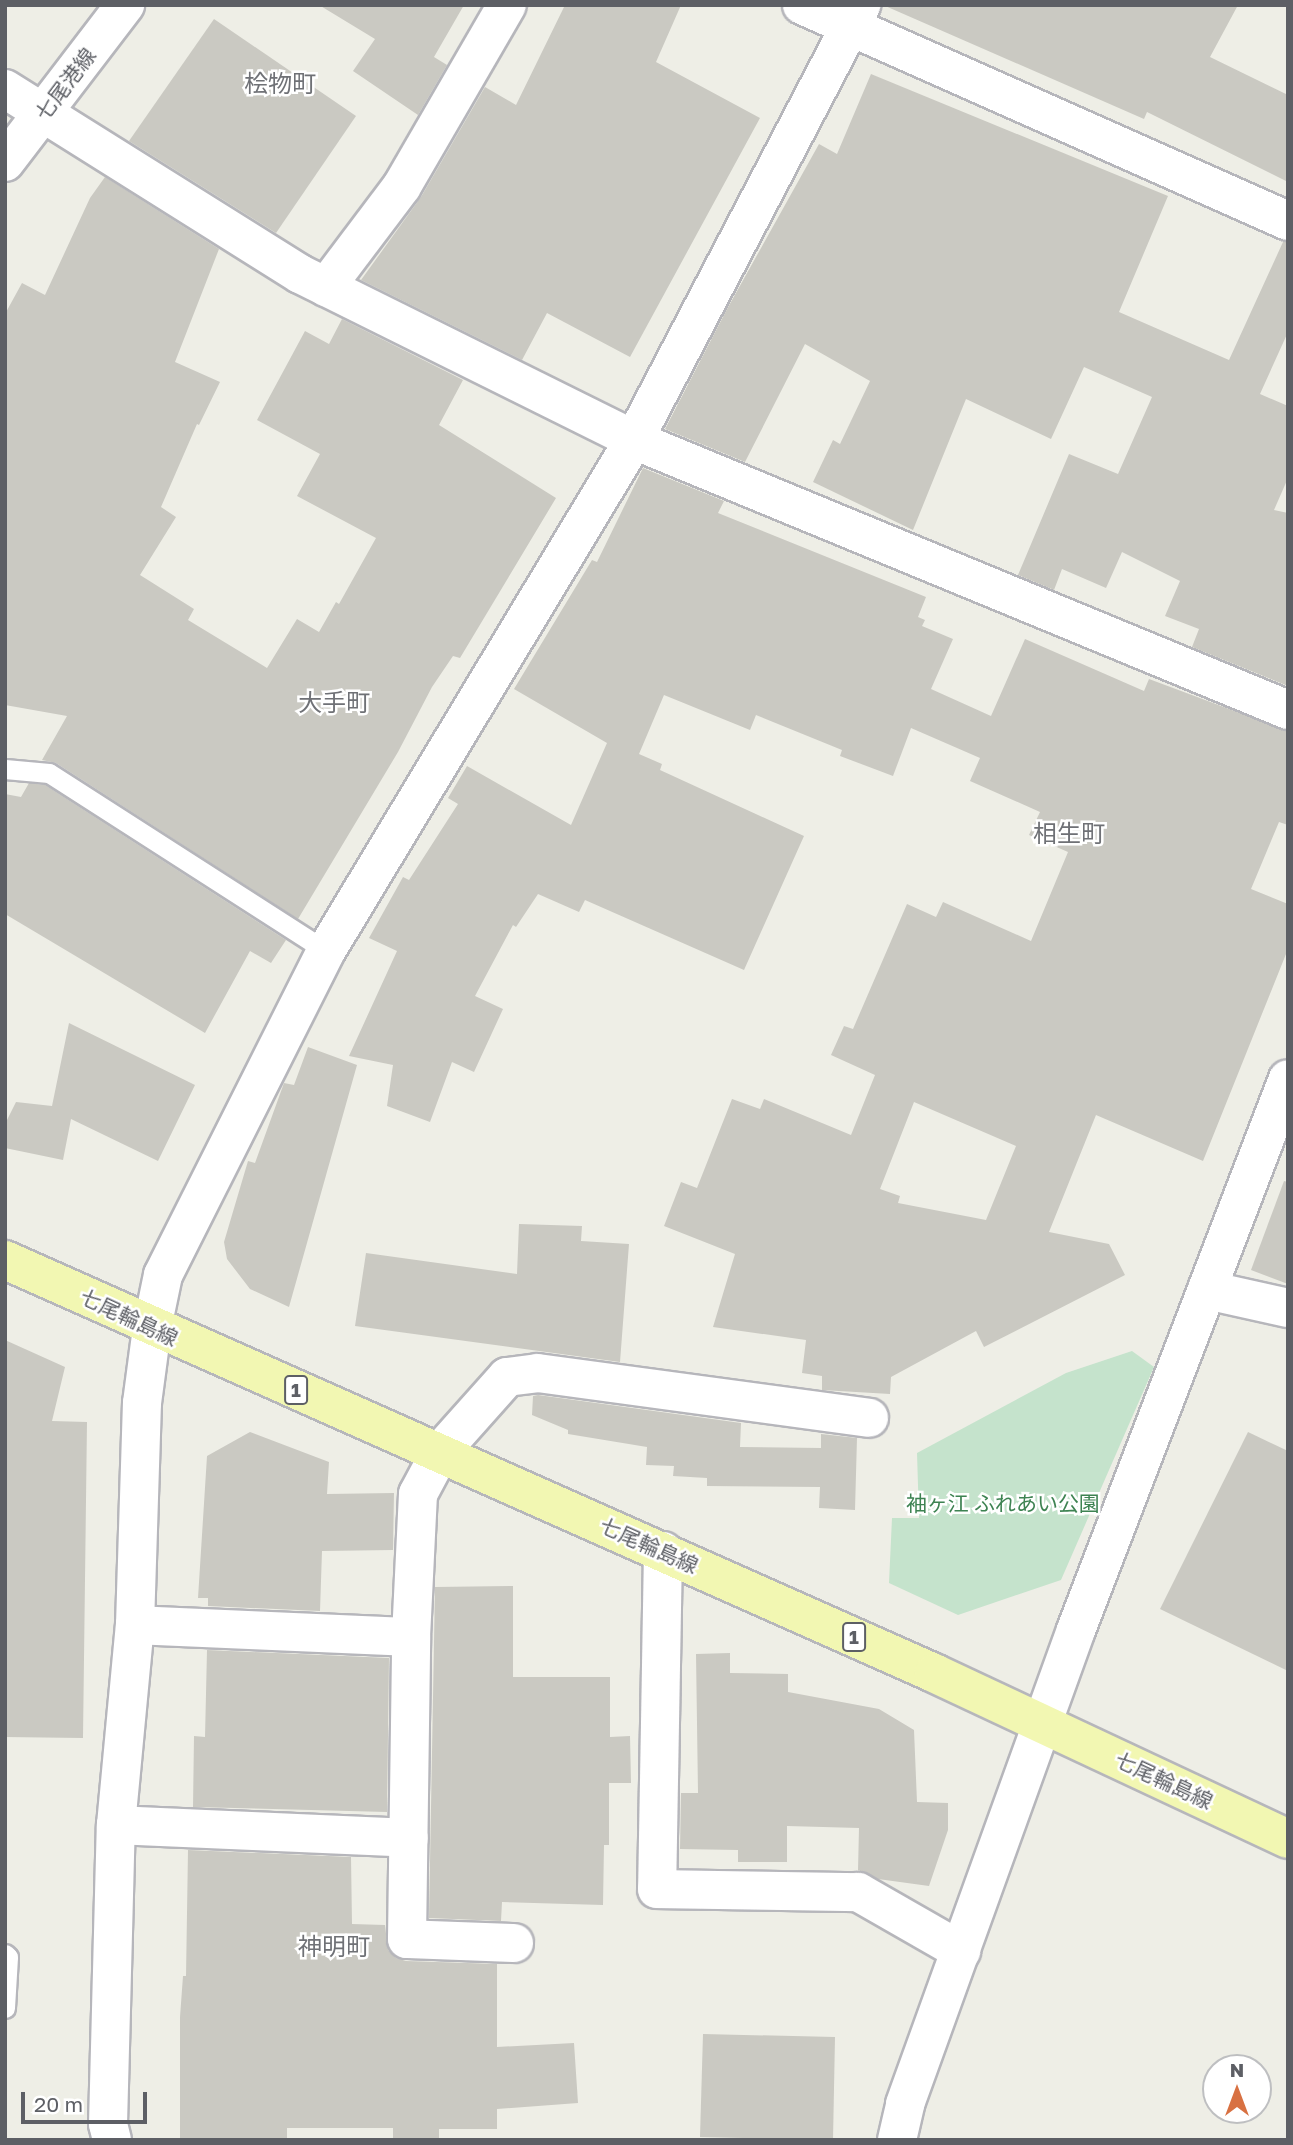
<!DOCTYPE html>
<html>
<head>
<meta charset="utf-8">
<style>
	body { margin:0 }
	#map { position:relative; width:1293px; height:2145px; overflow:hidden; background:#eeeee6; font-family:"Golos Text","Noto Sans JP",sans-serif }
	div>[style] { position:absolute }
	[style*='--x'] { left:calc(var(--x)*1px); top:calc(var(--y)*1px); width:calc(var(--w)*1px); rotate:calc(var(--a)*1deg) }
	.green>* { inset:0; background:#c5e3cc }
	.building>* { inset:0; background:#cac9c2 }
	.roads { filter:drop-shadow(2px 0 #b6b6bb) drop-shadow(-2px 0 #b6b6bb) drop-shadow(0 2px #b6b6bb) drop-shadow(0 -2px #b6b6bb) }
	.lane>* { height:19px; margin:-9.5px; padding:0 9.5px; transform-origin:9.5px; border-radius:9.5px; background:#fff }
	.street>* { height:38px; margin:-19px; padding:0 19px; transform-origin:19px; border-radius:19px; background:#fff }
	.secondary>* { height:38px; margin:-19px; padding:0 19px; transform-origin:19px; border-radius:19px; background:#fff }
	.primary>* { height:38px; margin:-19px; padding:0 19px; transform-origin:19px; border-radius:19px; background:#f2f7b2 }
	span { translate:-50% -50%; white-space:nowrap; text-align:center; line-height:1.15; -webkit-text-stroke:5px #fff; paint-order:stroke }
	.shield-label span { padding:2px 5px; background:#fff; border:2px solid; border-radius:5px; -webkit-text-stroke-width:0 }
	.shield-label { font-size:19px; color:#5d5f65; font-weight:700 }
	.street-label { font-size:21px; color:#5d5f65 }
	.park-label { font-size:21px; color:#3e8352 }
	.quarter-label { font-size:24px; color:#6f7176 }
	.frame { position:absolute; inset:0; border:7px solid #5d5f65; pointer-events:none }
	.north { position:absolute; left:1202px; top:2054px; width:70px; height:70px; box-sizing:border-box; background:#fff; border:2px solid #bebfc1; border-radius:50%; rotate:0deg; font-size:19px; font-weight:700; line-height:28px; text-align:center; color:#5d5f65 }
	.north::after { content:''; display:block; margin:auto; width:24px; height:32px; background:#d87142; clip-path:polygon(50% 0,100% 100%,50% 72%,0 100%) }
	.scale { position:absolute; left:21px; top:2092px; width:126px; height:32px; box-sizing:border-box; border:4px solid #5d5f65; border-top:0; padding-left:9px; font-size:21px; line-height:24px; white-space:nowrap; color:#5d5f65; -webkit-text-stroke:5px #fff; paint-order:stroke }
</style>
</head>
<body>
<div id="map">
	<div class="green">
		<i style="clip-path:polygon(1132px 1351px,1154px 1367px,1061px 1580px,958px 1615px,889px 1583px,892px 1518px,919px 1518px,917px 1453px,1066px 1373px)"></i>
	</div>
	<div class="building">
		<i style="clip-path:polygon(319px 5px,464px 5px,434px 57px,447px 65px,418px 115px,353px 71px,375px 39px)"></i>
		<i style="clip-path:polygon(565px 5px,681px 5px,656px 62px,760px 118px,630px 357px,547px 313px,522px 360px,361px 280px,421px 197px,485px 87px,516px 105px)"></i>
		<i style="clip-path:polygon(883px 5px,1238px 5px,1210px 57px,1288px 95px,1288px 182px,1147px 112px,1144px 119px)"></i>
		<i style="clip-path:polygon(214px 19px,356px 116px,276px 233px,129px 141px)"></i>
		<i style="clip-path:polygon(871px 74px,1168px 196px,1119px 312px,1229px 360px,1283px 242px,1288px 242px,1288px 332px,1260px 394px,1288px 406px,1288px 478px,1274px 510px,1288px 513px,1288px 686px,1192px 647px,1199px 629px,1165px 616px,1180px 581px,1122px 552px,1106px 588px,1062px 569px,1054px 590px,1018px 575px,1069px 454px,1118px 474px,1152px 397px,1084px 367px,1051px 439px,966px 399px,913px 530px,813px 482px,833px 440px,840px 444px,870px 381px,805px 344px,745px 462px,665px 429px,727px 309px,819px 144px,837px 154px)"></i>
		<i style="clip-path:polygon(105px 177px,219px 249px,175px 362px,220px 382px,199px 425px,197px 424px,161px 507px,176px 517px,140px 575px,194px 609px,188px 620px,267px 668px,297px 619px,319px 632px,336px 602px,339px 604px,376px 538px,297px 496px,320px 454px,257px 420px,305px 331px,329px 344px,342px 319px,463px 380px,439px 425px,556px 498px,460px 658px,453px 656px,432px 687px,398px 752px,298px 919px,56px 763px,42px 760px,67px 716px,5px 705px,5px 314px,22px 283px,45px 295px,90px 198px)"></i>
		<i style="clip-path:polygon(evenodd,643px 468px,724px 501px,718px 513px,926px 597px,918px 617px,925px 620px,922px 626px,953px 639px,931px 689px,991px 716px,1025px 639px,1144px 691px,1149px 679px,1288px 731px,1288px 825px,1279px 822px,1251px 889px,1288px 904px,1288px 949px,1203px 1161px,1096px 1115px,1049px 1232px,1109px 1244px,1125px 1275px,984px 1347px,976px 1331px,891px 1377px,890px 1394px,822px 1390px,822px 1376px,802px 1373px,806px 1340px,713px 1327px,735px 1254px,664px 1226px,681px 1182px,697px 1188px,732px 1099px,760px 1109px,764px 1099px,851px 1135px,875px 1075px,831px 1055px,844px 1026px,853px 1029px,907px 904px,936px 917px,943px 902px,1031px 941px,1068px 852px,1029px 835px,1040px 812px,970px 781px,980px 758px,911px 728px,893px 776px,840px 756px,842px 750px,756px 715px,750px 730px,664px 695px,639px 754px,662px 764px,660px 770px,804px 836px,744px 970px,585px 900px,579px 912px,538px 894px,516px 927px,513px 925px,475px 996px,503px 1009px,474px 1072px,452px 1062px,430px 1122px,387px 1106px,393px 1065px,349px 1056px,397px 951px,369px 938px,403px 877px,409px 880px,458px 804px,448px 798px,467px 766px,571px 825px,607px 743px,514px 689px,592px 560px,597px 562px,643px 468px,914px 1102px,1016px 1146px,986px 1220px,898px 1203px,900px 1196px,880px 1189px,914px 1102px)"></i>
		<i style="clip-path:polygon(29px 783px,45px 785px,286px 940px,271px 963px,250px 951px,205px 1033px,5px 914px,5px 794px,21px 797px)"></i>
		<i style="clip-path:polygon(69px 1023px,195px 1085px,158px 1161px,71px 1119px,63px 1160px,5px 1148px,5px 1124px,16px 1102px,52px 1106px)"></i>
		<i style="clip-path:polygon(308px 1047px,357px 1065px,289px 1307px,250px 1289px,227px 1259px,224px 1242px,248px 1161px,255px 1163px,284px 1083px,294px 1085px)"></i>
		<i style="clip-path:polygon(1284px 1181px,1288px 1182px,1288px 1284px,1251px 1270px)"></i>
		<i style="clip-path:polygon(519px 1224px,582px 1226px,581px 1241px,629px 1244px,620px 1362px,355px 1326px,366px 1253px,517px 1274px)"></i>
		<i style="clip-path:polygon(5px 1340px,65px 1367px,52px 1421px,87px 1422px,83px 1738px,5px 1737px)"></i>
		<i style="clip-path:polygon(538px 1395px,741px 1423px,740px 1447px,821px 1448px,821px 1434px,857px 1438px,855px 1510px,819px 1508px,820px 1487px,707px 1486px,707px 1478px,673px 1476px,674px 1466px,646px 1465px,647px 1447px,568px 1434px,568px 1430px,532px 1415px,533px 1396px)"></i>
		<i style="clip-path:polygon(250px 1432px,329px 1462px,327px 1494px,394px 1493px,393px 1550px,322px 1551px,320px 1611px,208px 1606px,208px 1598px,198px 1598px,207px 1456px)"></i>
		<i style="clip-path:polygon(1248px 1432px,1288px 1451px,1288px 1671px,1160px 1609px)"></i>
		<i style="clip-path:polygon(513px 1586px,513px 1677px,610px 1677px,610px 1737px,630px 1736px,631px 1783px,609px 1783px,609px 1845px,604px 1845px,603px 1905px,502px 1902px,501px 1921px,429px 1918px,435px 1587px)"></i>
		<i style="clip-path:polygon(207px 1650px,389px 1658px,387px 1812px,193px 1807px,194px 1736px,205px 1737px)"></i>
		<i style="clip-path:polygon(730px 1653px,730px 1673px,788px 1674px,788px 1692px,879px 1709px,914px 1730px,917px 1802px,948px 1803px,948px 1830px,929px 1886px,878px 1879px,858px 1870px,859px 1828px,787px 1826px,787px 1862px,738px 1862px,738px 1850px,680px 1849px,681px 1793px,698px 1793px,696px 1654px)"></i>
		<i style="clip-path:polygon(188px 1850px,351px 1857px,352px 1924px,385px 1925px,388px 1950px,396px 1958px,406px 1961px,497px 1964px,497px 2047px,574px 2043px,578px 2103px,497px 2109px,497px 2129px,439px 2129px,439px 2140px,393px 2140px,393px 2128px,287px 2128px,287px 2139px,180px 2139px,180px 2017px,183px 1976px,186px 1976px)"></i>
		<i style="clip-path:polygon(703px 2034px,835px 2037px,833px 2140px,700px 2137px)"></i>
	</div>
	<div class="roads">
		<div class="lane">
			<i style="--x:5;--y:769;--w:44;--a:5.2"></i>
			<i style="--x:49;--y:773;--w:329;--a:32.7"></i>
			<i style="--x:5;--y:1954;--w:4;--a:45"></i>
			<i style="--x:8;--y:1957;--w:51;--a:93.4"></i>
		</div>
		<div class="street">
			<i style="--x:802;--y:5;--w:532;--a:23.96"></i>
			<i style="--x:5;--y:89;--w:348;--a:32.1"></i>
			<i style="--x:300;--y:274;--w:373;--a:26.4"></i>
			<i style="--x:634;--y:440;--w:708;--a:22.43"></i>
			<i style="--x:326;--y:287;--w:126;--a:-53"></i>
			<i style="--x:402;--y:186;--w:209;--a:-59.9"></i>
			<i style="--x:1207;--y:1290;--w:83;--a:12.5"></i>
			<i style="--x:152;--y:1328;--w:54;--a:-78.3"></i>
			<i style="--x:163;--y:1275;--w:363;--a:-63.3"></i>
			<i style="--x:326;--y:951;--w:597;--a:-58.92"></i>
			<i style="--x:634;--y:440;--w:491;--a:-62.4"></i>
			<i style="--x:663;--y:1551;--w:338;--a:91"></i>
			<i style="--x:657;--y:1889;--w:201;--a:0.9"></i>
			<i style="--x:858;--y:1892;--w:119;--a:29.8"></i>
			<i style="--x:135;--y:1625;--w:276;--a:2.5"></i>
			<i style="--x:116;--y:1825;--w:293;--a:2.5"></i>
			<i style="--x:514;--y:1943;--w:107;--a:-177.9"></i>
			<i style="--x:407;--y:1939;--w:302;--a:-89.2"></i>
			<i style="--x:411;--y:1637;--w:143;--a:-87.2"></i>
			<i style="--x:418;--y:1494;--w:49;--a:-61.9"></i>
			<i style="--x:441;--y:1451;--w:99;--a:-48.3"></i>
			<i style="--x:507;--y:1377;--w:31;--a:-7"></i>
			<i style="--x:538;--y:1373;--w:334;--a:7.7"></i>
		</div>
		<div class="secondary">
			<i style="--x:5;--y:162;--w:198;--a:-52.6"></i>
			<i style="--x:112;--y:2140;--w:16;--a:-104"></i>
			<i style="--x:108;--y:2124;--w:299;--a:-88.5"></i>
			<i style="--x:116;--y:1825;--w:201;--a:-84.6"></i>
			<i style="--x:135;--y:1625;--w:222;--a:-88.2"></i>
			<i style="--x:142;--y:1403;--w:76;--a:-82.4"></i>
			<i style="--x:897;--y:2140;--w:37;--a:-77"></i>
			<i style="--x:905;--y:2104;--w:504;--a:-70.16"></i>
			<i style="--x:1076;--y:1630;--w:590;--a:-68.96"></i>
		</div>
		<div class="primary">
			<i style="--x:5;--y:1260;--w:1017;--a:23.97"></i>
			<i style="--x:934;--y:1673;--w:391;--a:25.1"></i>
		</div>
	</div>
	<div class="shield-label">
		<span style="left:296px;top:1390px">1</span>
		<span style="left:854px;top:1637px">1</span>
	</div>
	<div class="street-label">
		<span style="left:65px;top:84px;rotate:-53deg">七尾港線</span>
		<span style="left:129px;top:1317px;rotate:25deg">七尾輪島線</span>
		<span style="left:649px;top:1545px;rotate:24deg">七尾輪島線</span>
		<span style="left:1164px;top:1780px;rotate:25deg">七尾輪島線</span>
	</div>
	<div class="park-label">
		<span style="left:1003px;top:1503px">袖ヶ江 ふれあい公園</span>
	</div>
	<div class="quarter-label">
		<span style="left:280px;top:83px">桧物町</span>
		<span style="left:334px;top:702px">大手町</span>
		<span style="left:1069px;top:833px">相生町</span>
		<span style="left:334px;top:1946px">神明町</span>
	</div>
	<div class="frame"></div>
	<div class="north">N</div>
	<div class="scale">20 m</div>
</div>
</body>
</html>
